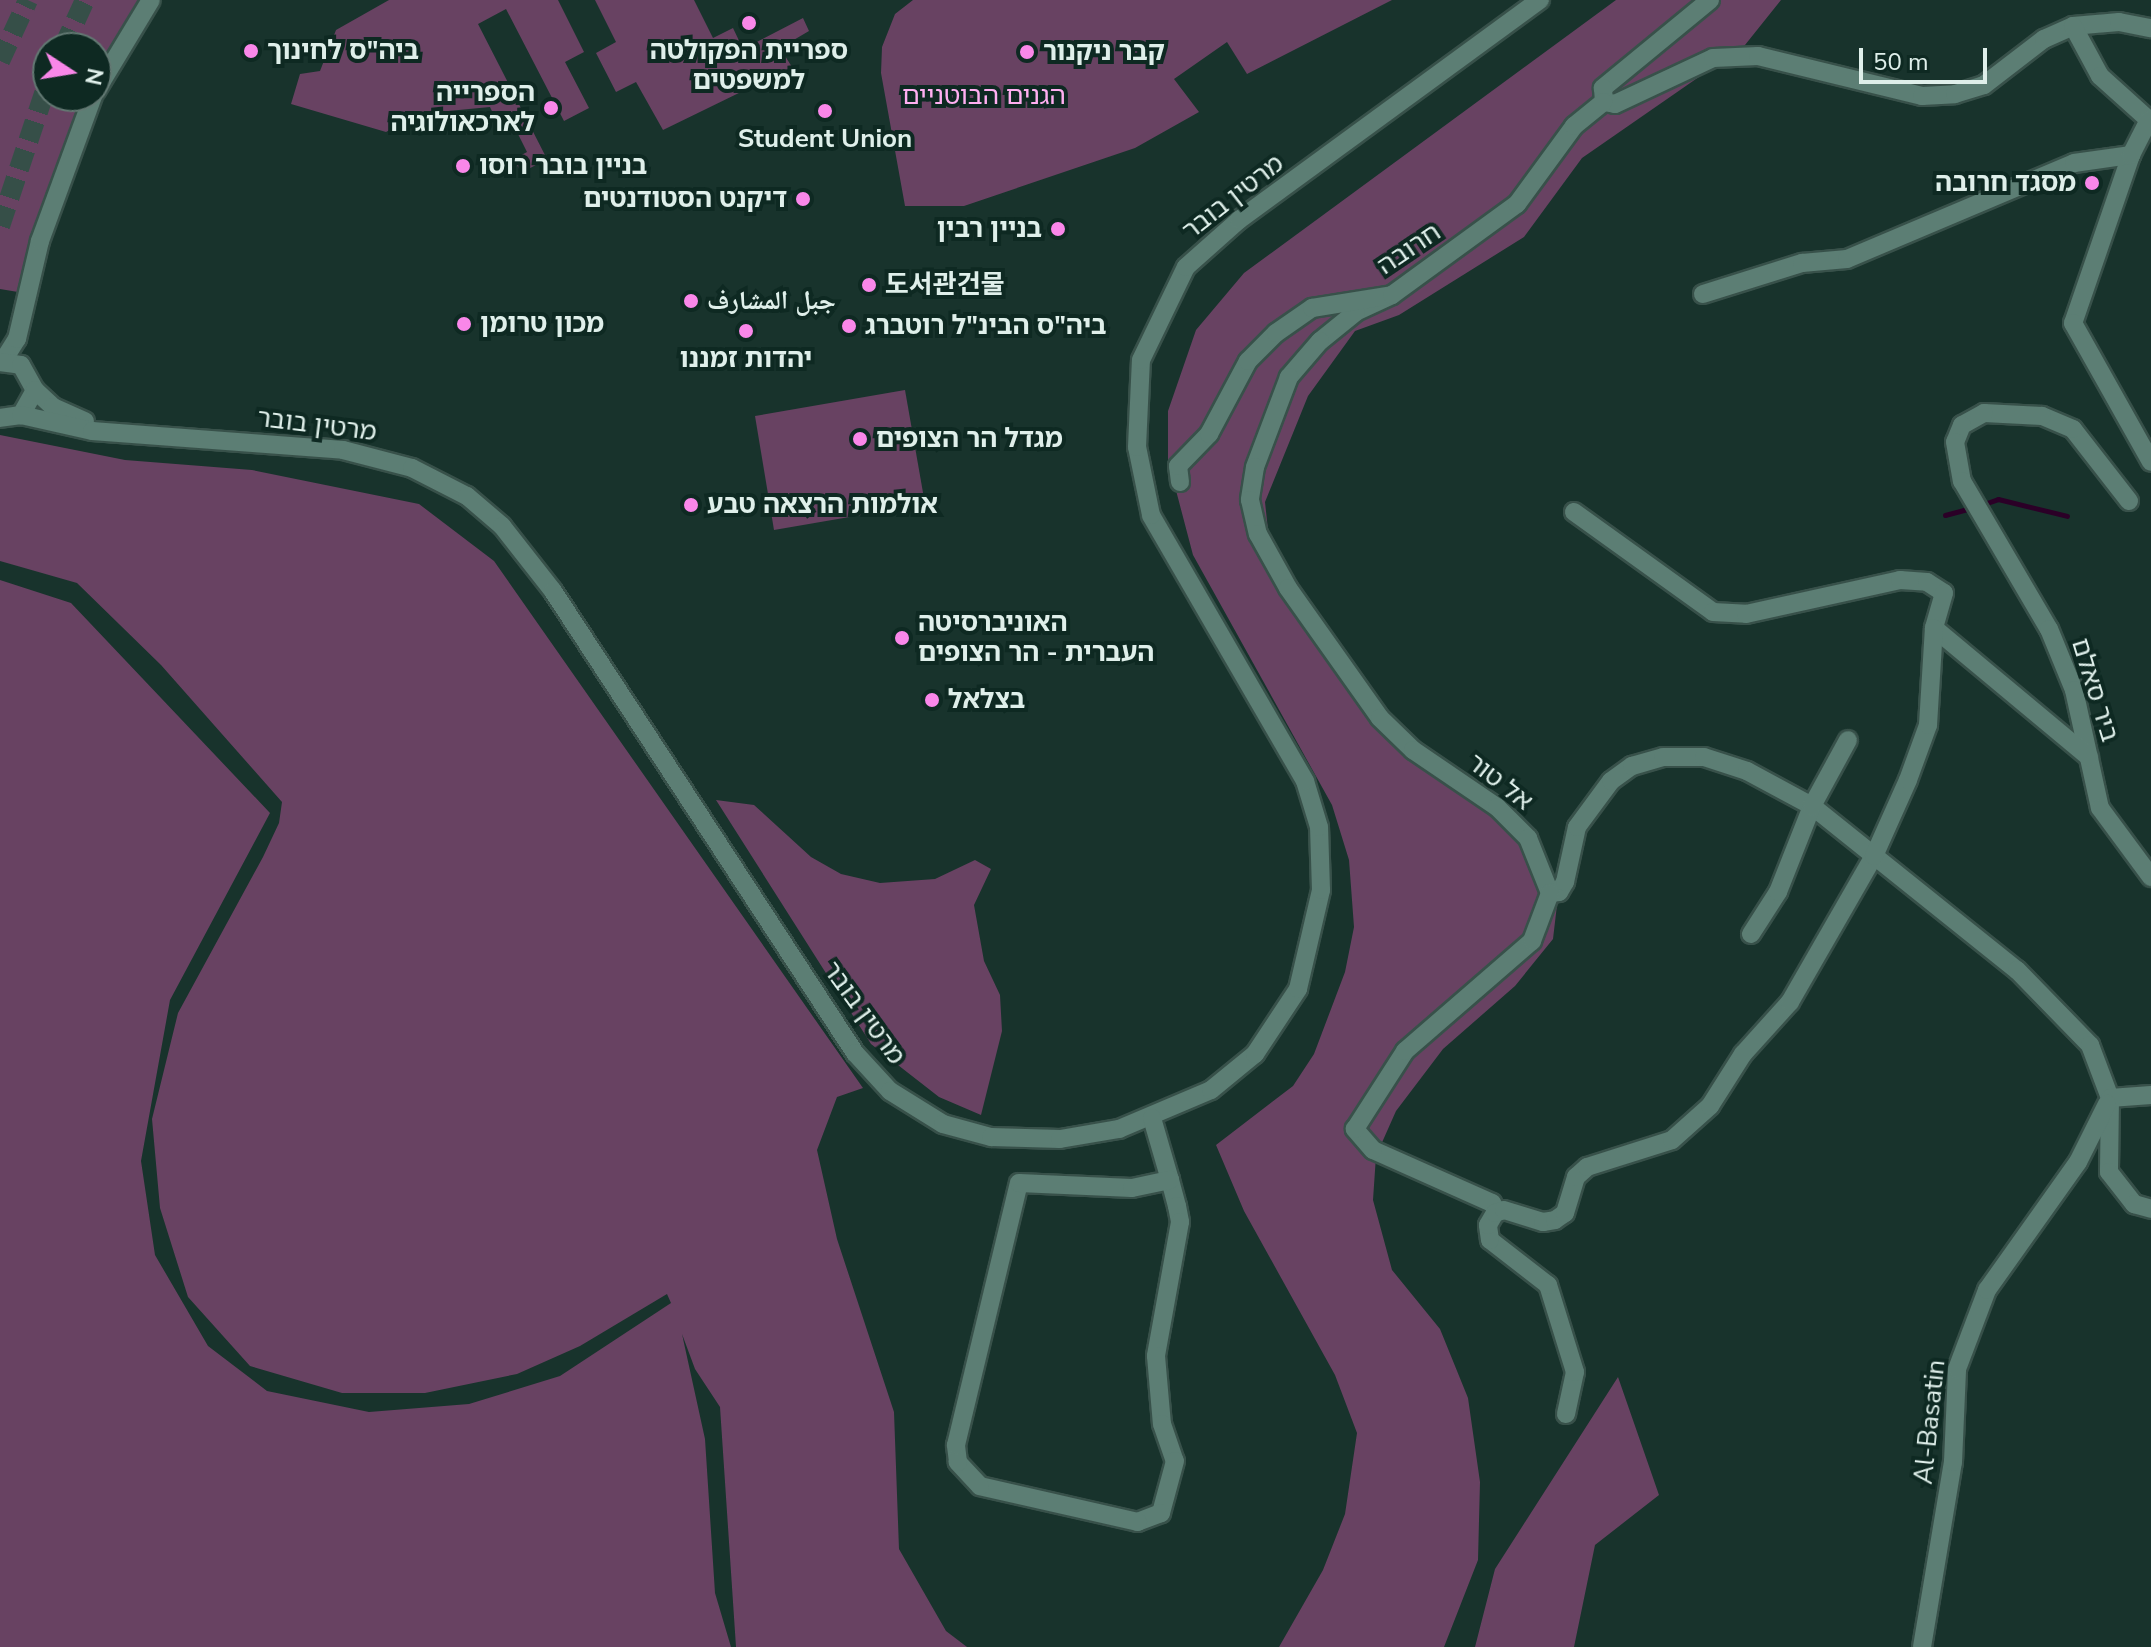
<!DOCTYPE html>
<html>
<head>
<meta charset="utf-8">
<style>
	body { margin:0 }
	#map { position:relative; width:2151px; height:1647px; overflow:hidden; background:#18332c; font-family:"Nunito Sans","Noto Naskh Arabic","Noto Sans KR","Noto Sans Hebrew",sans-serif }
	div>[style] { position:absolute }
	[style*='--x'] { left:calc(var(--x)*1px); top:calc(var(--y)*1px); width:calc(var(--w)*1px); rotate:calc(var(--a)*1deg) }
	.green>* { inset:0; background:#684262 }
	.stream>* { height:5px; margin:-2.5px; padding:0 2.5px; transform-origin:2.5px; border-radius:2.5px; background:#2b0027 }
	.major-tunnel>* { height:20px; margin-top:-10px; transform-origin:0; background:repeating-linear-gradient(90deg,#364f48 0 20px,transparent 0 30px) }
	.roads { filter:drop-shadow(2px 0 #38514a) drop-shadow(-2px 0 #38514a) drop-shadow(0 2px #38514a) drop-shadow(0 -2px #38514a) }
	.minor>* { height:18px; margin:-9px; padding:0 9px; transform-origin:9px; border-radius:9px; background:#5c7e74 }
	.dots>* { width:22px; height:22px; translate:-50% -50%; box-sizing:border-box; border:4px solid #0e2922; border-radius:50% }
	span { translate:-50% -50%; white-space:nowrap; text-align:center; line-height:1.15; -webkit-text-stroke:8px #0e2922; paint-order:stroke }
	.poi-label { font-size:26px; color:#dfefea; font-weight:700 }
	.left { translate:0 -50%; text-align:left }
	.right { translate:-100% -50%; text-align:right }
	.park-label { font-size:26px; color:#ffaff1 }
	.street-label { font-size:26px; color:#dfefea }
	.north { position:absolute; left:32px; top:32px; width:80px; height:80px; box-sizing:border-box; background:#0e2922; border:2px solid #627872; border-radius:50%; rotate:102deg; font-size:22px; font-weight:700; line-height:32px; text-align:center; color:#dfefea }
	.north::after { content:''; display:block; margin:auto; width:28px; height:36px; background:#f987e9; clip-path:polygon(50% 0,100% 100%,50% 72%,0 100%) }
	.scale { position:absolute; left:1859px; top:48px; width:128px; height:36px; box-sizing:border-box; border:4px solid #dfefea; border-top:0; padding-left:10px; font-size:24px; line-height:28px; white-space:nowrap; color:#dfefea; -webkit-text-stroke:6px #0e2922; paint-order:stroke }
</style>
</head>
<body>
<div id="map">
	<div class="green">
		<i style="clip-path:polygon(0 0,142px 0,96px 78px,96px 48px,48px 48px,48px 96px,87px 96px,18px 292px,0 289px)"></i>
		<i style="clip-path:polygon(389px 0,558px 0,584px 52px,565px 62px,589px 108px,564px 121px,506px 9px,478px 24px,547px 159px,521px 173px,514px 159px,527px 152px,514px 126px,499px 126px,490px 107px,417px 114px,386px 132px,291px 104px,300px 74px,320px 71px,336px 30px)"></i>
		<i style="clip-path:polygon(595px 0,694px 0,713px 38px,733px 28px,743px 49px,803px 18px,809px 31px,780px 48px,792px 67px,663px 130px,636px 82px,616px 92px,596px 53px,616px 42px)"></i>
		<i style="clip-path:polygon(913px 0,1392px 0,1247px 74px,1227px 42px,1174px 79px,1199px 112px,1135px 148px,964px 206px,905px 206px,881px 73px,882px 47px,895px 14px)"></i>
		<i style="clip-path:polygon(1616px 0,1781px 0,1745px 45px,1582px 158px,1524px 237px,1399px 315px,1355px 331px,1308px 396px,1265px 502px,1269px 539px,1297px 596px,1411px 756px,1514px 829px,1544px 869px,1557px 905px,1553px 939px,1515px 986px,1443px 1049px,1396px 1111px,1376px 1156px,1373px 1200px,1392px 1270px,1440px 1329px,1468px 1398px,1480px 1482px,1478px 1560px,1444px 1647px,1279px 1647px,1323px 1570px,1345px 1514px,1357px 1433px,1335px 1375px,1244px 1211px,1216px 1145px,1293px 1086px,1314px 1054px,1345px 972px,1354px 927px,1349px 860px,1332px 805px,1193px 555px,1168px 460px,1168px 411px,1196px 330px,1244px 273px)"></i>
		<i style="clip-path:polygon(905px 390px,925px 504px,774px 530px,755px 416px)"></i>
		<i style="clip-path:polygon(0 435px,125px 460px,252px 470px,419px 504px,494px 561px,863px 1088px,837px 1097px,817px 1150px,837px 1239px,894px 1412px,899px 1549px,946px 1631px,967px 1647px,736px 1647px,720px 1407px,695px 1369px,682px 1334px,705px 1439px,715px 1593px,731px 1647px,0 1647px,0 580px,71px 603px,270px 813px,170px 1000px,141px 1161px,155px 1255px,208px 1346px,267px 1391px,369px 1412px,469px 1404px,560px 1376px,671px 1303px,667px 1294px,580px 1346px,517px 1374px,425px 1393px,342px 1393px,250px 1366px,188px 1297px,160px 1208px,152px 1119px,178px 1013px,263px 857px,279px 823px,282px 802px,161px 665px,77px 583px,0 561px)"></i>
		<i style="clip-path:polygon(716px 800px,754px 805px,811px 857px,841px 874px,880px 883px,935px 879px,975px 860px,991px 869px,974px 905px,984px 961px,1000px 995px,1002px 1031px,981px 1115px,939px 1097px,871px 1044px)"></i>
		<i style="clip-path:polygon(1618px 1377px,1659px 1495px,1595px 1545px,1574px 1647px,1475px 1647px,1495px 1569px)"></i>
	</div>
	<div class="stream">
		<i style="--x:1981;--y:505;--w:18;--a:-19"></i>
		<i style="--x:1998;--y:499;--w:71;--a:13.8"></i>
		<i style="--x:1945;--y:515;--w:27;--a:-15"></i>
	</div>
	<div class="major-tunnel">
		<i style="--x:63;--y:48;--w:53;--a:-65.4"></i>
		<i style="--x:0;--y:61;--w:67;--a:-65.3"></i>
		<i style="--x:0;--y:226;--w:152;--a:-71.6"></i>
	</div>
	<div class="roads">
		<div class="minor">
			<i style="--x:1710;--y:0;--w:139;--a:140.6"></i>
			<i style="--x:1603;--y:88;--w:14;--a:86"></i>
			<i style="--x:1604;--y:102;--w:11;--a:10"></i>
			<i style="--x:1615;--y:104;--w:108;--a:-25.1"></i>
			<i style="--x:1713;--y:58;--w:45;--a:-2.5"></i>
			<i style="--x:1758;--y:56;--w:169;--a:13.7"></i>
			<i style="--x:1922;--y:96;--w:33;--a:-3"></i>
			<i style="--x:1955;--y:94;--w:30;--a:-17"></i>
			<i style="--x:1984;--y:85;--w:76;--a:-37.5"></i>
			<i style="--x:2044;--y:39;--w:32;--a:-24"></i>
			<i style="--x:2073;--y:26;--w:46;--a:-5"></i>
			<i style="--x:2119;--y:22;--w:33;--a:11"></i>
			<i style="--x:2073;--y:26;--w:57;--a:61.6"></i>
			<i style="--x:2100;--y:76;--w:69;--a:42"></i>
			<i style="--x:96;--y:91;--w:106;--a:-58.9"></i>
			<i style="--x:2131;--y:155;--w:178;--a:109"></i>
			<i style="--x:2073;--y:323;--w:159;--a:60.7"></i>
			<i style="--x:1703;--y:294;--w:104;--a:-17.4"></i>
			<i style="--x:1802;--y:263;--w:45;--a:-5.1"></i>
			<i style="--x:1847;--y:259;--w:246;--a:-22.9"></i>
			<i style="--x:2074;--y:163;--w:58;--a:-8"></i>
			<i style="--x:2131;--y:155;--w:39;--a:-63"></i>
			<i style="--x:1392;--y:295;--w:40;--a:155"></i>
			<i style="--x:1356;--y:312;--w:46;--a:141.1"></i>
			<i style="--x:1320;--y:341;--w:48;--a:130.7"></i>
			<i style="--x:1289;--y:377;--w:96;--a:110.7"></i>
			<i style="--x:1255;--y:467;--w:33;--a:99"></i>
			<i style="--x:1250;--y:500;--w:35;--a:77"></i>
			<i style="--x:1258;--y:534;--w:62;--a:60.9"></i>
			<i style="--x:1288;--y:588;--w:159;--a:54.7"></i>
			<i style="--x:1380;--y:718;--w:46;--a:44.1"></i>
			<i style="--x:1413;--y:750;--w:102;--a:34.2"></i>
			<i style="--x:1497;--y:807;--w:44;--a:45"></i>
			<i style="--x:1528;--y:838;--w:59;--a:68.2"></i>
			<i style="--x:1550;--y:893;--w:9;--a:-6"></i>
			<i style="--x:1559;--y:892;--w:12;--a:-59"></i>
			<i style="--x:1565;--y:882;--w:56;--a:-77.7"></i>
			<i style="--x:1577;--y:827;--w:57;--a:-53.5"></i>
			<i style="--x:1611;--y:781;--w:26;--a:-36"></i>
			<i style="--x:1632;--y:766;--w:32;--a:-16"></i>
			<i style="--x:1663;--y:757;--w:41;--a:0"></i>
			<i style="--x:1704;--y:757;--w:45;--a:18"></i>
			<i style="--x:1747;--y:771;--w:74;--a:28.3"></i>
			<i style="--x:1812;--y:806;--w:263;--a:38.7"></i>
			<i style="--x:2017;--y:970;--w:105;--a:45.8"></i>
			<i style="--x:2090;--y:1045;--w:57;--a:69.3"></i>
			<i style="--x:2110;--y:1098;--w:74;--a:90.8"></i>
			<i style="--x:2109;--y:1172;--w:41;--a:52"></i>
			<i style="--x:2134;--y:1204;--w:18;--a:16"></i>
			<i style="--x:3;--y:361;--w:26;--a:-58"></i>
			<i style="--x:17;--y:339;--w:101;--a:-76.8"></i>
			<i style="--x:40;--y:241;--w:154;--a:-69.9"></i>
			<i style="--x:0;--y:362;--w:21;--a:8"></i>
			<i style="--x:21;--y:365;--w:29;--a:61"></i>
			<i style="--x:35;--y:390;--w:29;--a:119"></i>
			<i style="--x:21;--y:415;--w:21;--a:172"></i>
			<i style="--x:35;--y:390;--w:25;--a:43"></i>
			<i style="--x:53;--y:407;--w:35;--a:24"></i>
			<i style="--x:21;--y:415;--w:73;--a:12.7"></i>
			<i style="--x:92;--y:431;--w:252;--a:4.3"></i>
			<i style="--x:343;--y:450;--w:71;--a:14.6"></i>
			<i style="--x:412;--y:468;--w:62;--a:27"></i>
			<i style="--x:467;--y:496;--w:46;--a:40.6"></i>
			<i style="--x:502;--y:526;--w:83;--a:51.9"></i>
			<i style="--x:553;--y:591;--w:552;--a:56.83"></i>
			<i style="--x:855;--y:1053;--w:52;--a:47.4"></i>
			<i style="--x:890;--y:1091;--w:62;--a:31.9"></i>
			<i style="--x:943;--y:1124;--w:50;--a:15.2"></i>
			<i style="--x:991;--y:1137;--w:69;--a:1.7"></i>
			<i style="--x:1060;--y:1139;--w:60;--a:-9.6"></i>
			<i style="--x:1119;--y:1129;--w:100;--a:-23"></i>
			<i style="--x:1211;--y:1090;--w:57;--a:-39.3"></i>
			<i style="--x:1255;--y:1054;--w:78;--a:-56.5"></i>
			<i style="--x:1298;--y:989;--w:102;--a:-76.9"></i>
			<i style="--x:1321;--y:890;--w:63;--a:-91.8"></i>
			<i style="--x:1319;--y:827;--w:48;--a:-106.9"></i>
			<i style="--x:1305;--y:781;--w:307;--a:-120.1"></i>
			<i style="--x:1151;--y:515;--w:69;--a:-101.6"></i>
			<i style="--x:1137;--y:447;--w:87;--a:-87.4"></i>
			<i style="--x:1141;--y:360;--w:103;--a:-64.2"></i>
			<i style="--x:1186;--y:267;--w:71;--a:-41.6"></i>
			<i style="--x:1239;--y:220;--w:373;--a:-36.2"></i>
			<i style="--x:1180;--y:482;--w:16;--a:-97"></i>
			<i style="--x:1178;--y:466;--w:45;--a:-45.9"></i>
			<i style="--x:1209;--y:434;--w:83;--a:-61.9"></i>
			<i style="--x:1248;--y:361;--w:40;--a:-45"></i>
			<i style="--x:1276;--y:333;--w:44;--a:-34.8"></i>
			<i style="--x:1312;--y:308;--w:81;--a:-9.2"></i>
			<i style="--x:1392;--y:295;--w:155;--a:-36.1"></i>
			<i style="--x:1517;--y:204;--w:97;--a:-53.8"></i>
			<i style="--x:1574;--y:126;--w:38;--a:-39"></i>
			<i style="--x:2129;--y:501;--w:91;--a:-127.9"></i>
			<i style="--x:2073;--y:429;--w:34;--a:-157"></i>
			<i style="--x:2042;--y:416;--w:58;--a:-177"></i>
			<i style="--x:1984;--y:413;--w:25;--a:151"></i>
			<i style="--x:1962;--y:425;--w:18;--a:112"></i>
			<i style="--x:1955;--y:442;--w:40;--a:80"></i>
			<i style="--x:1962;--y:481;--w:172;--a:59.6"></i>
			<i style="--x:2049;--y:629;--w:66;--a:67.7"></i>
			<i style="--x:2074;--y:690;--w:121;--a:77.6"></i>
			<i style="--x:2100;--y:808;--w:86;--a:53.5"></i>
			<i style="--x:1574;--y:512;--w:171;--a:35.7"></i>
			<i style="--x:1713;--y:612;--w:33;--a:3"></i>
			<i style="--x:1746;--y:614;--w:158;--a:-12.4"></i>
			<i style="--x:1900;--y:580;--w:27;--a:4"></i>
			<i style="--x:1927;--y:582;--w:20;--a:33"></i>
			<i style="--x:1944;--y:593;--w:36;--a:106"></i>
			<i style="--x:1934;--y:628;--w:202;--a:39.8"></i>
			<i style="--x:1751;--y:934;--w:50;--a:-57.3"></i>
			<i style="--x:1778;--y:892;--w:92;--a:-68.4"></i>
			<i style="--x:1812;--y:806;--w:75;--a:-61.4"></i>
			<i style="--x:2110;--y:1098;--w:41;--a:-4.2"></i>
			<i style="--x:1152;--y:1118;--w:65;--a:73.8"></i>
			<i style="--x:1170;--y:1180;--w:27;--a:75"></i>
			<i style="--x:1177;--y:1206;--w:16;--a:79"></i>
			<i style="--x:1180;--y:1222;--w:136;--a:100.2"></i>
			<i style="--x:1156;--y:1356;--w:68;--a:85"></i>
			<i style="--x:1162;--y:1424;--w:39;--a:71"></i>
			<i style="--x:1175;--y:1461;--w:54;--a:105.1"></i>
			<i style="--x:1161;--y:1513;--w:25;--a:159"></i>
			<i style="--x:1138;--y:1522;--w:162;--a:-167.2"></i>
			<i style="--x:980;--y:1486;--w:33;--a:-133"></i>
			<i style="--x:958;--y:1462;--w:17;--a:-97"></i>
			<i style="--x:956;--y:1445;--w:269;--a:-76.5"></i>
			<i style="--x:1019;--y:1183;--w:113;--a:2.5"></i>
			<i style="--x:1132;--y:1188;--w:39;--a:-12"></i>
			<i style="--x:1497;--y:1212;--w:10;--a:-119"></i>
			<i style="--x:1492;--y:1203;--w:130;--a:-156"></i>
			<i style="--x:1373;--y:1150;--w:28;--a:-131"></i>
			<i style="--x:1355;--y:1129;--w:93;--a:-57.3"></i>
			<i style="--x:1405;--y:1051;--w:168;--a:-40.9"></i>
			<i style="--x:1532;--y:941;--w:51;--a:-69.4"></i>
			<i style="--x:1566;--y:1414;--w:43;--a:-77.9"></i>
			<i style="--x:1575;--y:1372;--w:91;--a:-107.2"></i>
			<i style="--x:1548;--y:1285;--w:73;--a:-142.2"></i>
			<i style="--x:1490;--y:1240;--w:15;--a:-98"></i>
			<i style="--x:1488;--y:1225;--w:14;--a:-60"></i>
			<i style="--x:1495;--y:1213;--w:9;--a:-18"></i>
			<i style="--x:1504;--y:1210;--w:41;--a:17.1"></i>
			<i style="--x:1543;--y:1222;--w:12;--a:-9"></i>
			<i style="--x:1555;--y:1220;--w:12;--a:-35"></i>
			<i style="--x:1565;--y:1213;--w:38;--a:-73"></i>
			<i style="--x:1576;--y:1177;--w:15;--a:-42"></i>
			<i style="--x:1587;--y:1167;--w:89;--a:-17.6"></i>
			<i style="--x:1672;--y:1140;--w:51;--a:-41.8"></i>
			<i style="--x:1710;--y:1106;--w:62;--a:-57.6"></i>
			<i style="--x:1743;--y:1054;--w:70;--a:-47.9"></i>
			<i style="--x:1790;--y:1002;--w:168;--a:-60.1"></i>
			<i style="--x:1874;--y:856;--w:83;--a:-65.9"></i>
			<i style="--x:1908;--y:780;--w:59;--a:-70"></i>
			<i style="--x:1928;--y:725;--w:97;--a:-86.5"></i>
			<i style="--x:1922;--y:1647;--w:188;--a:-80.5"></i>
			<i style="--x:1953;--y:1462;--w:93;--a:-87.5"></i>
			<i style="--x:1957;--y:1369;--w:85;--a:-69.2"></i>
			<i style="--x:1987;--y:1290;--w:157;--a:-54.6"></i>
			<i style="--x:2078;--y:1162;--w:65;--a:-63.4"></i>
		</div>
	</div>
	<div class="dots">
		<i style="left:749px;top:23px;background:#f987e9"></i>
		<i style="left:251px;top:51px;background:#f987e9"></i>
		<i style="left:1027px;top:52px;background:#f987e9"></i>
		<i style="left:551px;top:108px;background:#f987e9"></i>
		<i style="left:825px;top:111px;background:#f987e9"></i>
		<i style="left:463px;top:166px;background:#f987e9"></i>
		<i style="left:2092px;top:183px;background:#f987e9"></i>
		<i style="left:803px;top:199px;background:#f987e9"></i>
		<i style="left:1058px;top:229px;background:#f987e9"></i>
		<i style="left:869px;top:285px;background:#f987e9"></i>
		<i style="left:691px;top:301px;background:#f987e9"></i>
		<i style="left:464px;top:324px;background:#f987e9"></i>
		<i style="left:849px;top:326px;background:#f987e9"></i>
		<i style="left:746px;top:331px;background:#f987e9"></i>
		<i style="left:860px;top:439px;background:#f987e9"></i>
		<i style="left:691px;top:505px;background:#f987e9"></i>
		<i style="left:902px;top:638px;background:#f987e9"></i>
		<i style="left:932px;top:700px;background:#f987e9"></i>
	</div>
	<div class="poi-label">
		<span class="left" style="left:267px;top:51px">ביה"ס לחינוך</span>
		<span style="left:749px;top:66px">ספריית הפקולטה<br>למשפטים</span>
		<span class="left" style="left:1043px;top:52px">קבר ניקנור</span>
		<span class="right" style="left:535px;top:108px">הספרייה<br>לארכאולוגיה</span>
		<span style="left:825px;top:139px">Student Union</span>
		<span class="left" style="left:479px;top:166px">בניין בובר רוסו</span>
		<span class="right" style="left:2076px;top:183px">מסגד חרובה</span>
		<span class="right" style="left:787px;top:199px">דיקנט הסטודנטים</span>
		<span class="right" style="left:1042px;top:229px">בניין רבין</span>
		<span class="left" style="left:885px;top:285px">도서관건물</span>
		<span class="left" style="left:707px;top:301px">جبل المشارف</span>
		<span class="left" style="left:480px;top:324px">מכון טרומן</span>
		<span class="left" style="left:865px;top:326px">ביה"ס הבינ"ל רוטברג</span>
		<span style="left:746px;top:359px">יהדות זמננו</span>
		<span class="left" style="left:876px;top:439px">מגדל הר הצופים</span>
		<span class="left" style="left:707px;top:505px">אולמות הרצאה טבע</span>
		<span class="left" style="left:918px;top:638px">האוניברסיטה<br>העברית - הר הצופים</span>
		<span class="left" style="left:948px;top:700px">בצלאל</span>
	</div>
	<div class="park-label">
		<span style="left:984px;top:96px">הגנים הבוטניים</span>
	</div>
	<div class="street-label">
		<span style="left:1233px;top:197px;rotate:-38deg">מרטין בובר</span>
		<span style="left:1409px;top:249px;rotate:-34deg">חרובה</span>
		<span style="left:317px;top:425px;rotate:7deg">מרטין בובר</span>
		<span style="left:2095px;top:690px;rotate:73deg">ביר סאלם</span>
		<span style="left:1500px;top:782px;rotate:38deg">אל טור</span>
		<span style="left:864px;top:1013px;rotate:54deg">מרטין בובר</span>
		<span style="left:1930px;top:1422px;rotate:-84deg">Al-Basatin</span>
	</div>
	<div class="north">N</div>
	<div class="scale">50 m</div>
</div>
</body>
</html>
